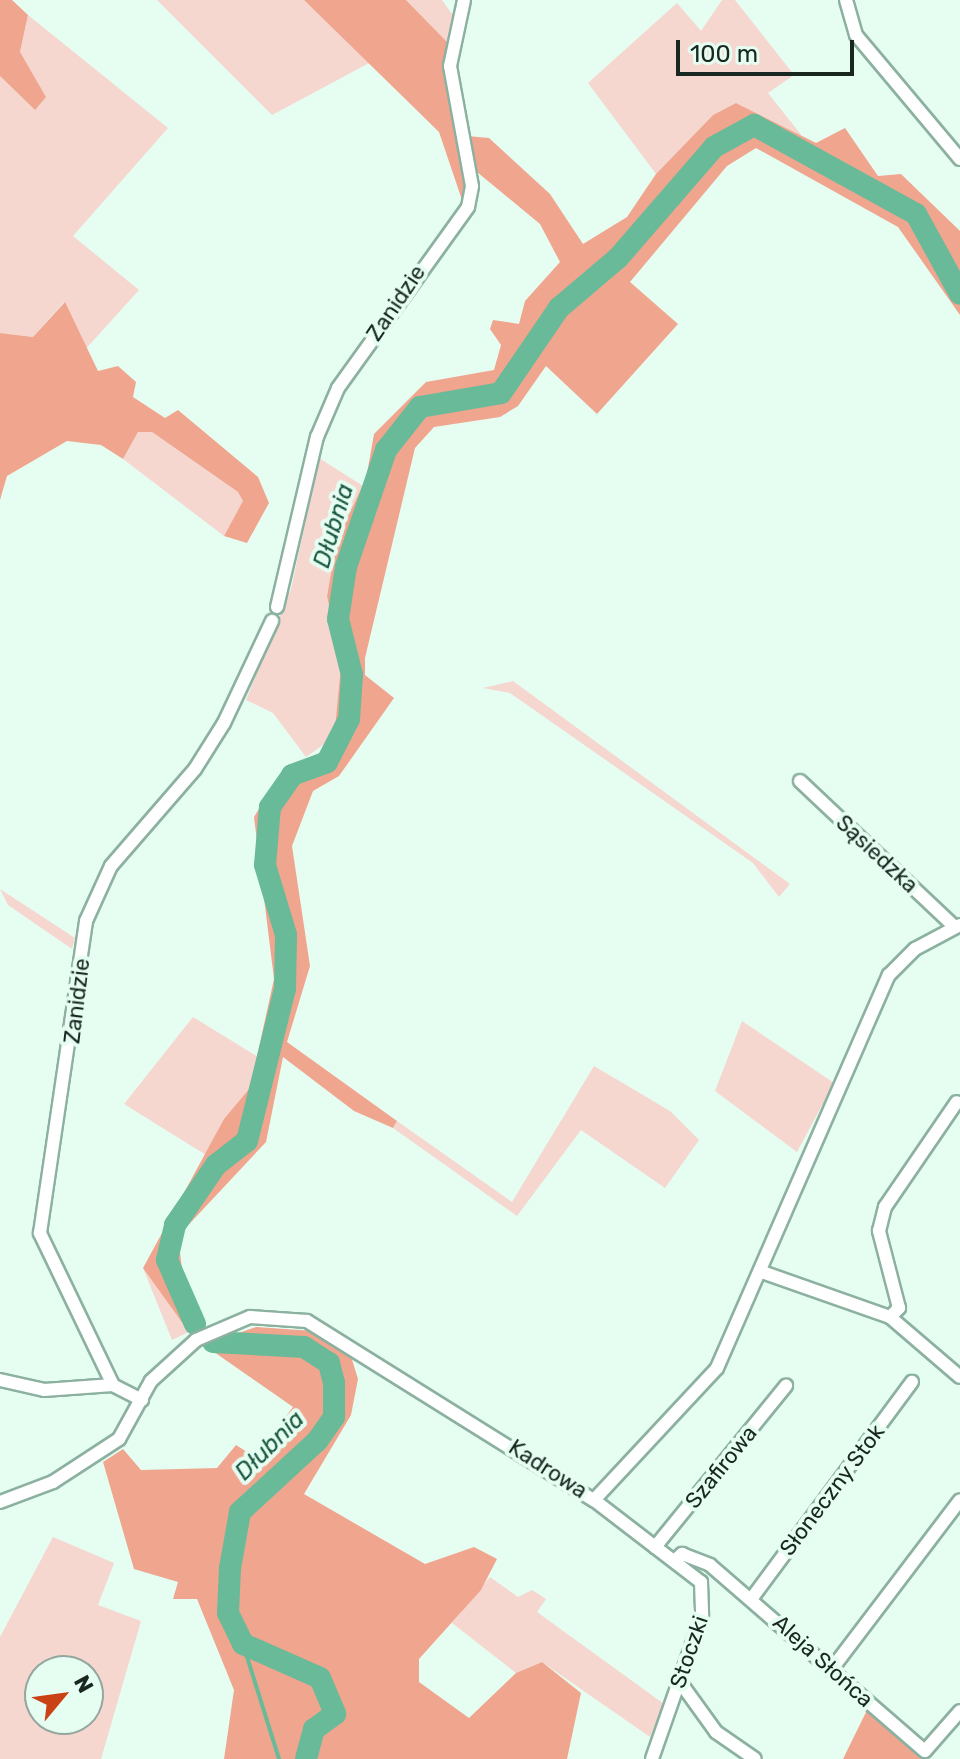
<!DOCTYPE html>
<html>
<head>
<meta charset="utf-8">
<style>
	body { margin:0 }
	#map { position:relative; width:960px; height:1759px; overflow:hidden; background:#e6fdf2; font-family:Rubik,sans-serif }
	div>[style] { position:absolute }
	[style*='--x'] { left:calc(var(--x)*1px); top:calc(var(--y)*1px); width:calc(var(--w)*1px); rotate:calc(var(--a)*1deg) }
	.green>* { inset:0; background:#f5d7cf }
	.forest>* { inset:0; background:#f0a58f }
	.stream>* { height:4px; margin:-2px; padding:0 2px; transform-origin:2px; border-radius:2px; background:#69ba98 }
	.river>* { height:22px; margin:-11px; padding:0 11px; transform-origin:11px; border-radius:11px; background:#69ba98 }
	.roads { filter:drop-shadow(2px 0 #8cb1a0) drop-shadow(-2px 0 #8cb1a0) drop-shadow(0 2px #8cb1a0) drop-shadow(0 -2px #8cb1a0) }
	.minor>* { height:12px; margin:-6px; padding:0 6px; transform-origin:6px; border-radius:6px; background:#fff }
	span { translate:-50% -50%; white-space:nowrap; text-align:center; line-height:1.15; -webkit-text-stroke:8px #e6fdf2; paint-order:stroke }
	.street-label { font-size:22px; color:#182720 }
	.water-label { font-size:24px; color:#1b5942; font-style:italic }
	.north { position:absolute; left:24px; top:1655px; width:80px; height:80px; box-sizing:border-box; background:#e6fdf2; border:2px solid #94a79e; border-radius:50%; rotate:61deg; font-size:22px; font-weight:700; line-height:32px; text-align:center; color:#182720 }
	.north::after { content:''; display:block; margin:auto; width:28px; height:36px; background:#ca4213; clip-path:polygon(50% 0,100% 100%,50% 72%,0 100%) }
	.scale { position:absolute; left:676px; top:40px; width:178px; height:36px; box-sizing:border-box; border:4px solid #182720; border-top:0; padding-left:10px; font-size:24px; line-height:28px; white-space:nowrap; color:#182720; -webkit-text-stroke:6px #e6fdf2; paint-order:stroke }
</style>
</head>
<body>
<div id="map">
	<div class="green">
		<i style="clip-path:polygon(157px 0,304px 0,371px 62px,272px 115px)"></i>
		<i style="clip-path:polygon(406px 0,442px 0,452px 14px,459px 0,449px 44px)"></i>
		<i style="clip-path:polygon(722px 0,735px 0,794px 75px,768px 93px,802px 136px,736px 103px,713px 115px,656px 174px,588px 83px,677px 3px,701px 31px)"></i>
		<i style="clip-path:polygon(28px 15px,168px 128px,73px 236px,139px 290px,83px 352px,64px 302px,33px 337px,0 333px,0 76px,35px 110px,20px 52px)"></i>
		<i style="clip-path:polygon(138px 432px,152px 432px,238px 492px,244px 501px,224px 536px,123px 459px)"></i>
		<i style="clip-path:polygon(319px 458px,363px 486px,337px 539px,327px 596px,341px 665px,334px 737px,306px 757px,273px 713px,246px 700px,291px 589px)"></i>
		<i style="clip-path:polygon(513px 681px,790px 884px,779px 897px,753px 863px,510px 693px,483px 688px)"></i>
		<i style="clip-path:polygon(0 889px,75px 938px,72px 949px,8px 905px)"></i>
		<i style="clip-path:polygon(193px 1017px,258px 1057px,250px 1088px,206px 1155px,124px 1104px)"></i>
		<i style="clip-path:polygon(742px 1021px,834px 1083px,797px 1152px,715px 1091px)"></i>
		<i style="clip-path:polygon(594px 1066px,670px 1111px,699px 1140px,665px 1188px,581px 1130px,517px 1216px,393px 1128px,397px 1121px,512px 1202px)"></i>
		<i style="clip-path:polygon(143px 1268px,169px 1296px,189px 1332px,172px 1340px)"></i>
		<i style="clip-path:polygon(evenodd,53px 1537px,114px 1563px,98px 1605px,141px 1621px,101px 1759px,0 1759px,0 1637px,53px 1537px,88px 1671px,88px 1719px,40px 1719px,40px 1671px,88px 1671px)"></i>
		<i style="clip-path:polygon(490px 1577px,518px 1597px,532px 1590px,546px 1599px,537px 1612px,664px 1704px,650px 1737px,542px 1662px,516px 1673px,452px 1623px)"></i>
	</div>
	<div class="forest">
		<i style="clip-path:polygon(0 0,12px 0,28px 15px,20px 52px,46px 97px,35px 110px,0 76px)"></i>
		<i style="clip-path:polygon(304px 0,406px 0,449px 44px,444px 75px,470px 183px,462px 200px,439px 132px)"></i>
		<i style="clip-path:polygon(736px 103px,816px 143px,845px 128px,878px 176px,901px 174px,960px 231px,960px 315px,898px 227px,756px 148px,727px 166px,630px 282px,678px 324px,597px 414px,546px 366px,518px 406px,500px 417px,434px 427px,415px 448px,365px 658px,365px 675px,394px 698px,339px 776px,313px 791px,292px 846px,310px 966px,287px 1042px,397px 1121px,393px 1128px,354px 1111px,283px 1057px,266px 1142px,178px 1236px,184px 1285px,204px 1322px,189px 1332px,143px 1268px,224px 1119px,250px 1088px,274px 979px,254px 817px,284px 768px,322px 752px,334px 737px,341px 665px,327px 596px,337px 539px,366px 479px,374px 434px,426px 382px,494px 370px,501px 345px,490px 329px,493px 320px,519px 324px,525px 301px,560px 262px,540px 224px,477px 172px,467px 136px,489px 138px,550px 194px,583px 244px,627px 217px,656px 174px,713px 115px)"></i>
		<i style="clip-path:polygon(65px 302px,98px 371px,118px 366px,136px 382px,133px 397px,165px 418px,178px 410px,258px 477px,269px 503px,247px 543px,224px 536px,243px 501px,238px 492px,152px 432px,138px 432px,123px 459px,101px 445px,67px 441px,7px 476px,0 500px,0 333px,33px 337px)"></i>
		<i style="clip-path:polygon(256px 1327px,314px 1331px,350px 1353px,358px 1379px,351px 1415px,304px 1494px,425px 1564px,474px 1547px,497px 1559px,481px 1590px,419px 1659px,419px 1682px,469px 1718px,516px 1673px,542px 1662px,581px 1693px,567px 1759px,224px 1759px,234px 1690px,197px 1599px,173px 1599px,178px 1582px,134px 1569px,103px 1462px,123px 1449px,141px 1470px,217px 1468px,236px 1445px,255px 1457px,293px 1407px,204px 1345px)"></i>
		<i style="clip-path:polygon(869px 1706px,928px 1759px,843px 1759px)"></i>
	</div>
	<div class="stream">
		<i style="--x:243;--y:1644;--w:121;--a:72.6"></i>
	</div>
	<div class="river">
		<i style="--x:195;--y:1324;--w:70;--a:-113.6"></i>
		<i style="--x:167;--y:1260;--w:36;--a:-77"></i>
		<i style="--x:175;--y:1225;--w:73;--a:-55.7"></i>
		<i style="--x:216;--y:1165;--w:39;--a:-38"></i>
		<i style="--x:247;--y:1141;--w:157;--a:-76"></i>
		<i style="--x:285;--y:989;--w:54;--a:-88.9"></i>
		<i style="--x:286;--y:935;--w:73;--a:-106.7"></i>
		<i style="--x:265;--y:865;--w:58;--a:-85.1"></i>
		<i style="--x:270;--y:807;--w:39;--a:-55"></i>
		<i style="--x:292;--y:775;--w:37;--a:-20"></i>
		<i style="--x:327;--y:762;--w:48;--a:-62.9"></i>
		<i style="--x:349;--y:719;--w:44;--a:-86.1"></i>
		<i style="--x:352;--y:675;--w:58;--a:-104"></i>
		<i style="--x:338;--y:619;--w:53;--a:-81.3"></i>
		<i style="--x:346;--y:567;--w:124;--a:-71.1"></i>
		<i style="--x:386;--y:450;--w:55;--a:-51.7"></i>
		<i style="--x:420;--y:407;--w:82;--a:-9.8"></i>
		<i style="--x:501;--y:393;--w:103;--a:-55.7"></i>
		<i style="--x:559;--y:308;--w:77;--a:-40.3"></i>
		<i style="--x:618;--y:258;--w:147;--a:-49.1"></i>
		<i style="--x:714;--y:147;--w:46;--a:-28.8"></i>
		<i style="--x:754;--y:125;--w:185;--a:28.8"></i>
		<i style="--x:916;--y:214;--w:91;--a:61.2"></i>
		<i style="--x:213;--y:1342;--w:91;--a:3.1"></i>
		<i style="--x:304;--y:1347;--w:30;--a:33"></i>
		<i style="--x:329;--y:1363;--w:21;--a:76"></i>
		<i style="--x:334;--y:1383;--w:34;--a:90"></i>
		<i style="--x:334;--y:1417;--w:29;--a:125"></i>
		<i style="--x:317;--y:1441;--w:105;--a:137.3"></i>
		<i style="--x:240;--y:1512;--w:57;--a:100.1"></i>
		<i style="--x:230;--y:1568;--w:45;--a:92.5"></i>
		<i style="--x:228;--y:1613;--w:34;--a:64"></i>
		<i style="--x:243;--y:1644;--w:84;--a:23.8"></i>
		<i style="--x:320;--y:1678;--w:39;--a:67"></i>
		<i style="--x:335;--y:1714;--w:26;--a:144"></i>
		<i style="--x:314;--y:1729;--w:31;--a:105"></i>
	</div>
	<div class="roads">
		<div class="minor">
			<i style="--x:846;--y:0;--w:36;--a:74"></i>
			<i style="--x:856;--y:35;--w:162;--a:50"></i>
			<i style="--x:277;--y:607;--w:175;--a:-76.8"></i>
			<i style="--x:317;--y:437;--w:53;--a:-66.8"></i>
			<i style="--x:338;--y:388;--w:223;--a:-54.3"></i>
			<i style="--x:468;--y:207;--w:21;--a:-79"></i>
			<i style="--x:472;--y:186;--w:122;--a:-100.4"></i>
			<i style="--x:450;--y:66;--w:67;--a:-78"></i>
			<i style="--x:800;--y:781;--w:212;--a:43.3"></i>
			<i style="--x:762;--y:1272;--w:136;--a:19.4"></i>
			<i style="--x:890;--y:1317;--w:92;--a:40.6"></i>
			<i style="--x:890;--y:1317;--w:13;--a:-45"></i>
			<i style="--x:899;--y:1308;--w:80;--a:-104.6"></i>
			<i style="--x:879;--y:1231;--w:25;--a:-76"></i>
			<i style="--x:885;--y:1207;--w:127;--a:-55.6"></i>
			<i style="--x:0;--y:1380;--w:45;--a:12.8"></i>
			<i style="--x:44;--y:1390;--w:69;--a:-4.1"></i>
			<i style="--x:142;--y:1400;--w:33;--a:-153"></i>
			<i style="--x:113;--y:1385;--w:169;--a:-115.7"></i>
			<i style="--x:40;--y:1233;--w:315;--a:-81.6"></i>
			<i style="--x:86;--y:921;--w:60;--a:-65.6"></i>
			<i style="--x:111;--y:866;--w:128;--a:-49.1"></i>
			<i style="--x:195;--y:769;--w:54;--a:-57.8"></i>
			<i style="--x:224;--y:723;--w:113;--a:-64.8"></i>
			<i style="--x:594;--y:1500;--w:180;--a:-47"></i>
			<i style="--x:717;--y:1368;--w:429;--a:-66.4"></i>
			<i style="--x:889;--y:975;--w:37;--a:-45"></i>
			<i style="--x:915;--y:949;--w:51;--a:-28.1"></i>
			<i style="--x:0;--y:1502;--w:57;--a:-20.7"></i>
			<i style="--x:53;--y:1482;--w:79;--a:-33.1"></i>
			<i style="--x:119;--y:1439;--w:66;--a:-61.1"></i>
			<i style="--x:151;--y:1381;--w:61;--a:-42.3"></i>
			<i style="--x:196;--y:1340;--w:59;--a:-23.1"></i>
			<i style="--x:250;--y:1317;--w:57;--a:4"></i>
			<i style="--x:307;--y:1321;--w:338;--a:32"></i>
			<i style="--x:594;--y:1500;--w:135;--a:37.5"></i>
			<i style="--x:701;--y:1582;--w:34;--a:88"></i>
			<i style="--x:702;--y:1616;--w:151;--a:109.3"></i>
			<i style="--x:655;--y:1547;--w:208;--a:-50.9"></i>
			<i style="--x:674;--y:1561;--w:11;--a:-41"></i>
			<i style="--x:682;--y:1554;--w:30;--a:21"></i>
			<i style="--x:710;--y:1565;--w:284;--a:40.9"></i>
			<i style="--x:925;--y:1751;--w:53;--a:-48.8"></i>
			<i style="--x:752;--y:1598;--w:269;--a:-53.5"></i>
			<i style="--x:831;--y:1670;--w:213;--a:-52.8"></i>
			<i style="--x:680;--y:1682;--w:62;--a:54.2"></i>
			<i style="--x:716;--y:1732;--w:47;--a:34.7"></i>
		</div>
	</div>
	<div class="street-label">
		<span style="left:396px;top:303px;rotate:-56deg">Zanidzie</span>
		<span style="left:877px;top:854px;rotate:43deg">Sąsiedzka</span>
		<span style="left:77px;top:1001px;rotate:-83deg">Zanidzie</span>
		<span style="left:721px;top:1467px;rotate:-51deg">Szafirowa</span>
		<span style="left:548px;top:1469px;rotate:33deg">Kadrowa</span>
		<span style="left:832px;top:1490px;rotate:-53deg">Słoneczny Stok</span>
		<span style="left:689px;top:1652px;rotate:-71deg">Stoczki</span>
		<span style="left:823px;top:1661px;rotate:42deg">Aleja Słońca</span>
	</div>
	<div class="water-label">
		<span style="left:334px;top:526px;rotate:-73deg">Dłubnia</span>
		<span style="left:270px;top:1446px;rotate:-45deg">Dłubnia</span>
	</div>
	<div class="north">N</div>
	<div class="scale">100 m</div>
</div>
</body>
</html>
